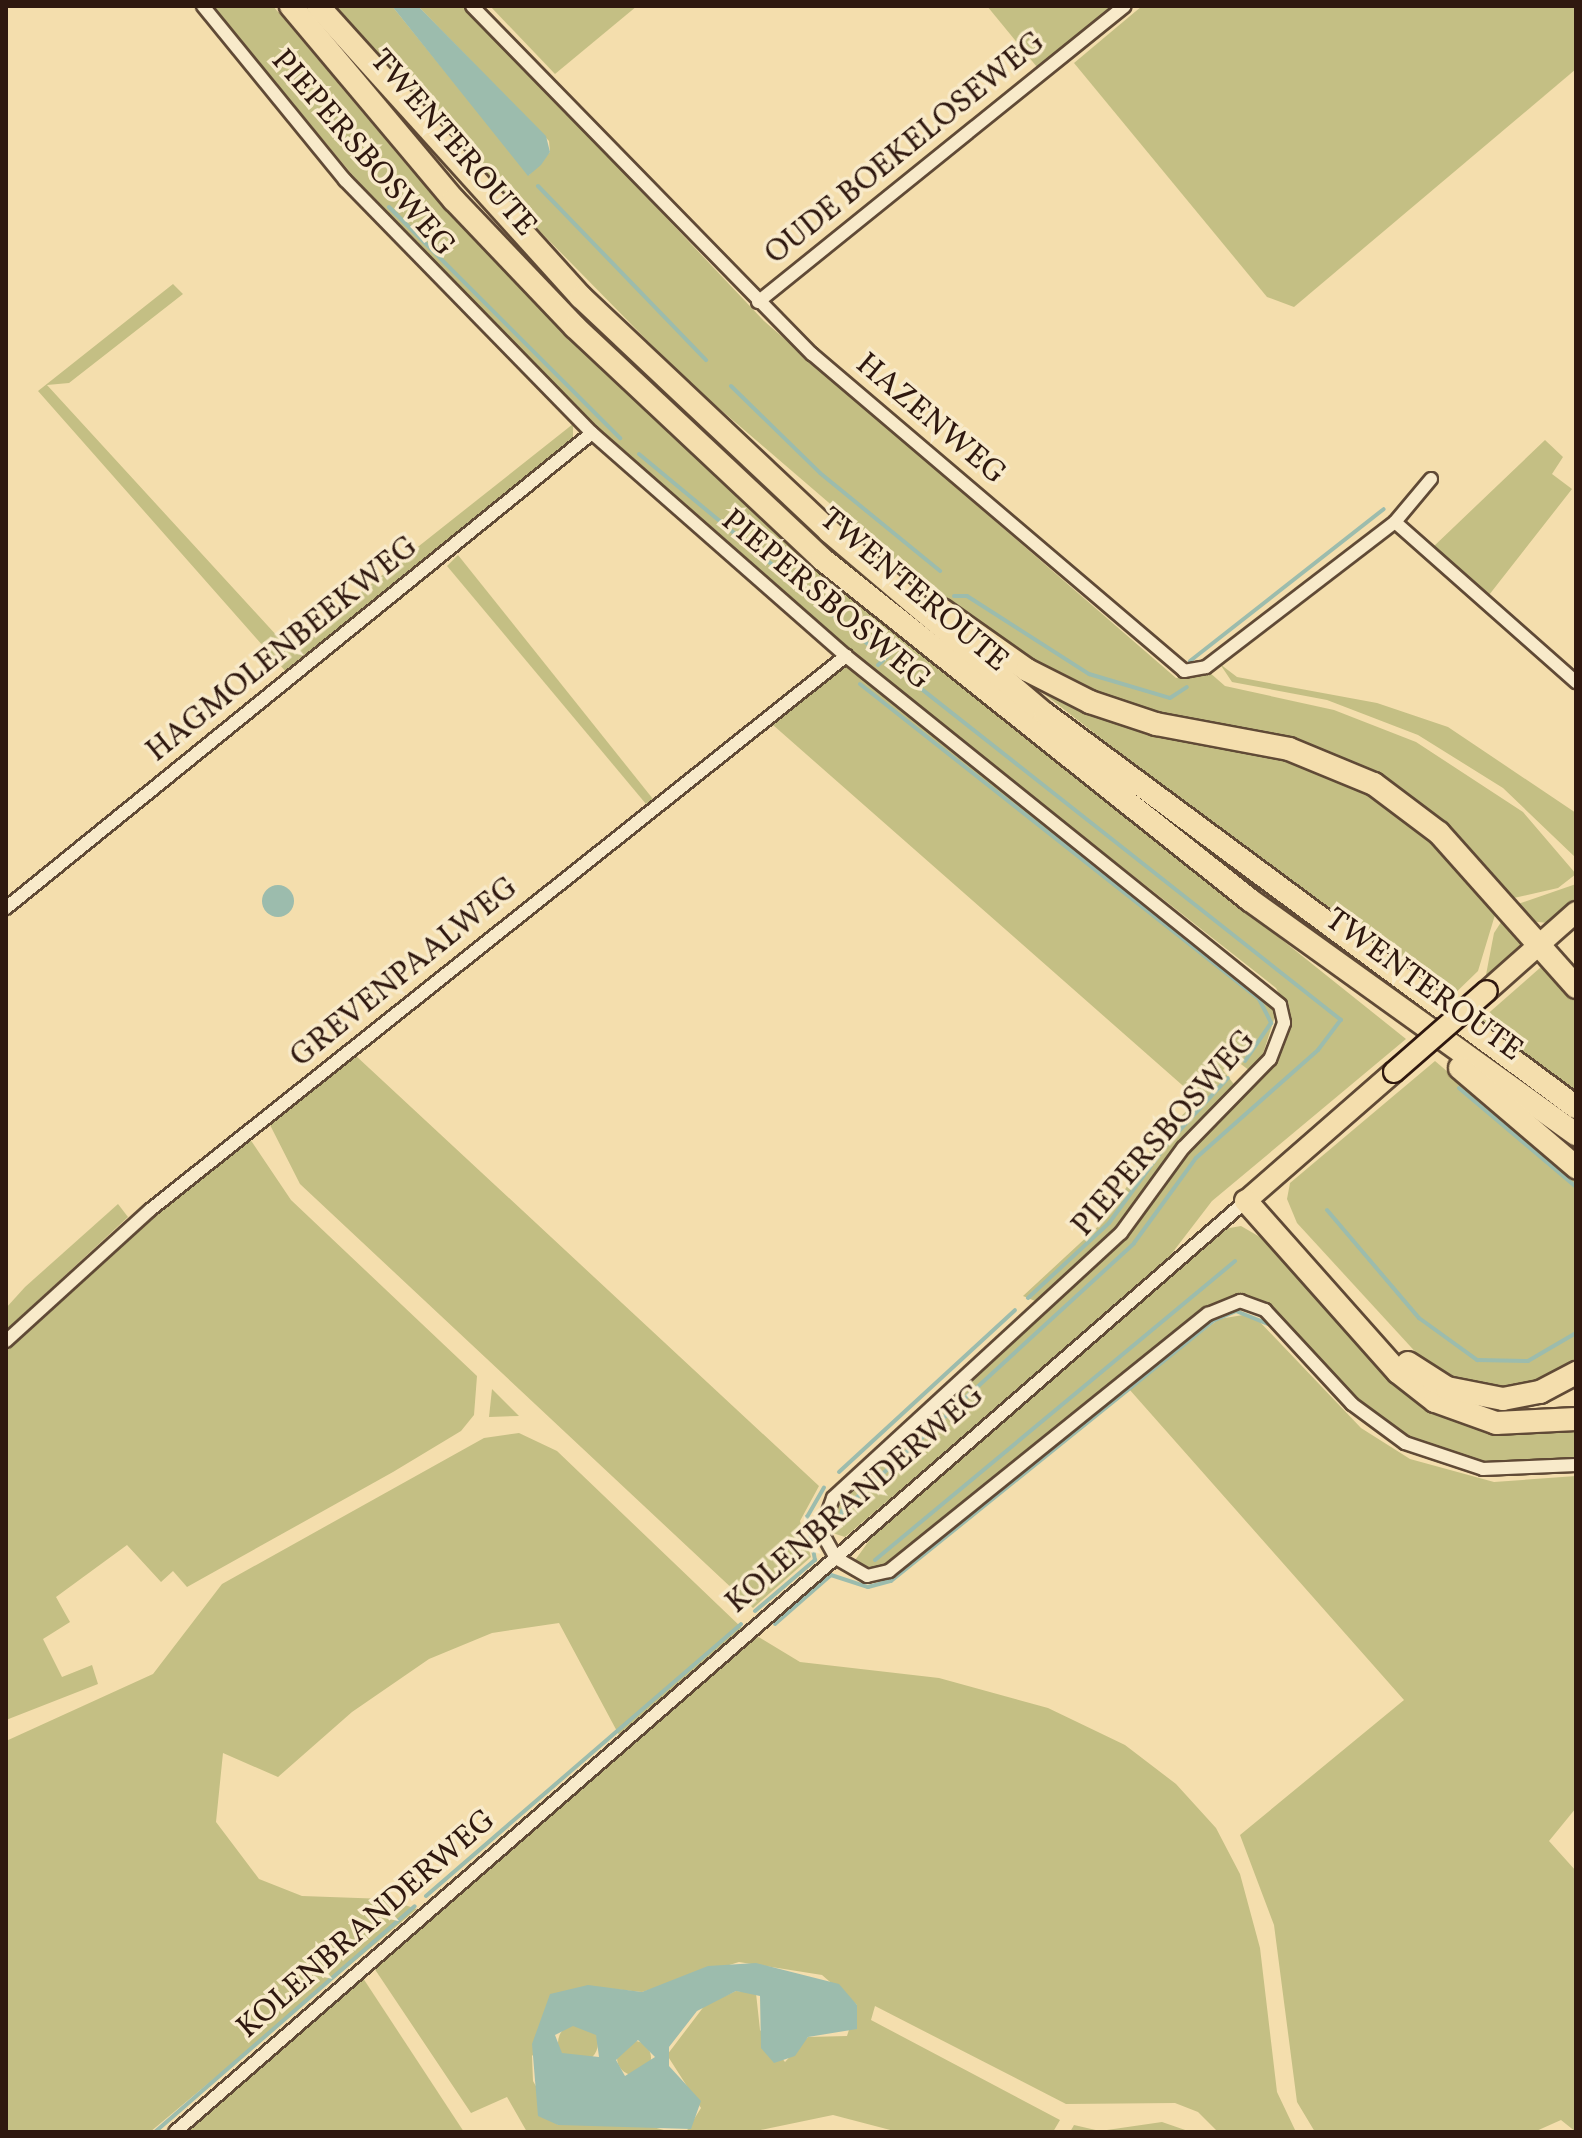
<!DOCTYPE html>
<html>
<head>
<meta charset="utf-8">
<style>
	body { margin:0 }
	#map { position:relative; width:1582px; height:2138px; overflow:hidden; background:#f4dead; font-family:Vollkorn,serif }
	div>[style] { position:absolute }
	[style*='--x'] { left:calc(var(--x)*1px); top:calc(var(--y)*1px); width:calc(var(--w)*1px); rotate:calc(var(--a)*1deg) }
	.green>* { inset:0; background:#c4bf84 }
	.round { border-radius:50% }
	.water>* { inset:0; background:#9cbcad }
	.stream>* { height:4px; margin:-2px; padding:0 2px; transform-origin:2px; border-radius:2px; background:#9cbcad }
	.roads { filter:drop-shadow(2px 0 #604a36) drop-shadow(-2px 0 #604a36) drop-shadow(0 2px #604a36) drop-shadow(0 -2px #604a36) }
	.minor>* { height:12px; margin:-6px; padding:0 6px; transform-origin:6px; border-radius:6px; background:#f8eaca }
	.primary>* { height:20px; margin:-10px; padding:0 10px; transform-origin:10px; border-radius:10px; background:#f4dead }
	.trunk>* { height:22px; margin:-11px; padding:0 11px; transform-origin:11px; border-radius:11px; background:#f4dead }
	.bridges { filter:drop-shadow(2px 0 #2f180f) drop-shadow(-2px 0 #2f180f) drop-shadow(0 2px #2f180f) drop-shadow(0 -2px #2f180f) }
	.primary-bridge>* { height:20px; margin:-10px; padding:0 10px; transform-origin:10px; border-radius:10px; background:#f4dead }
	span { translate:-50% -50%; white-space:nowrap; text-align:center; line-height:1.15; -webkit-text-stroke:7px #f8eaca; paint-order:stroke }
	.street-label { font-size:32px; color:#2f180f }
	.frame { position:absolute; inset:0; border:8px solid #2f180f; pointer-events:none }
</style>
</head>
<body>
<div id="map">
	<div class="green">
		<i style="clip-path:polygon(212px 6px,273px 6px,409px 168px,665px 430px,842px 588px,1406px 1039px,1212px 1201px,1156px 1274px,845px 1537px,826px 1531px,830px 1508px,1124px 1236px,1185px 1153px,1281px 1054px,1285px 1004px,1276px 988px,849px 652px,617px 449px,360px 184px)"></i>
		<i style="clip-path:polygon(336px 6px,392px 6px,529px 175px,550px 152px,549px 141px,418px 6px,466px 6px,764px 321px,1176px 678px,1209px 672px,1225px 686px,1334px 710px,1416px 742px,1523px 812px,1576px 874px,1558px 888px,1505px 900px,1383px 786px,1093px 698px,970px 624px,686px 380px,461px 151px)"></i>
		<i style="clip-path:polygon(490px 6px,637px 6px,555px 74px)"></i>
		<i style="clip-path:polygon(987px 6px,1120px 6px,1037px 67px)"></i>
		<i style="clip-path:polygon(1142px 6px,1576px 6px,1576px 69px,1294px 307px,1267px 297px,1074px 63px)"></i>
		<i style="clip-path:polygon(173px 284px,183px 294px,69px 383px,47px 385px,289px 649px,573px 424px,573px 441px,287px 673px,38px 391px)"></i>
		<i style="clip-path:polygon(1545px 440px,1563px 457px,1552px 474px,1572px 489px,1489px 595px,1432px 548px)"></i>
		<i style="clip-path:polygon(458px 555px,653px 799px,646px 804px,447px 566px)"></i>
		<i style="clip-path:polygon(939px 612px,1053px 690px,1303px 758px,1401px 809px,1498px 905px,1478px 971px,1443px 1005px)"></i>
		<i style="clip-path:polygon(848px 664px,1277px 1010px,1261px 1060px,1250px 1071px,1233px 1058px,1223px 1070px,1236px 1087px,1175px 1149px,1125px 1222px,1040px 1303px,1023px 1296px,1105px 1220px,1156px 1142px,1198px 1099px,773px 725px)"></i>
		<i style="clip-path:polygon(1220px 664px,1237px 677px,1377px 703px,1448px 727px,1576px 813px,1576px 858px,1503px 788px,1418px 735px,1327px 700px,1232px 682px)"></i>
		<i style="clip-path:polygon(1576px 884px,1576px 901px,1548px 923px,1528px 921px,1512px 906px)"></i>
		<i style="clip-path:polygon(1505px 916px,1523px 945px,1485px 980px,1494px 933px)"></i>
		<i style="clip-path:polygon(1541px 967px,1576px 997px,1576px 1099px,1475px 1025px)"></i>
		<i style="clip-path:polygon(355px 1055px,819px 1486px,800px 1521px,811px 1557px,753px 1608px,300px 1184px,269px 1123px)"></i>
		<i style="clip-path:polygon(1435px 1061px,1576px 1181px,1576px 1361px,1525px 1388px,1460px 1380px,1421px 1358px,1297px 1223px,1287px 1199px,1290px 1183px)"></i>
		<i style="clip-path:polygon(250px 1139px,291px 1200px,477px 1376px,474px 1415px,461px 1431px,393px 1472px,187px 1587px,173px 1571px,161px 1582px,127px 1545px,56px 1597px,70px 1622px,43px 1639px,62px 1677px,92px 1665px,98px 1684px,6px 1720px,6px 1352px,148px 1218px)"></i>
		<i style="clip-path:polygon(118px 1204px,128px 1217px,6px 1330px,6px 1308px,25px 1287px)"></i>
		<i style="clip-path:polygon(1241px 1226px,1272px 1244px,1358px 1344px,1512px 1431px,1576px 1427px,1576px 1461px,1542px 1468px,1475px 1463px,1412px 1439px,1349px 1393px,1274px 1311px,1240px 1297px,1208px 1306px,889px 1563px,865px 1571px,853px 1563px,879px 1527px,1147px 1292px,1224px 1229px)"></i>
		<i style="clip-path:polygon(1243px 1315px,1259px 1321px,1361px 1428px,1410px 1459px,1494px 1482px,1576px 1476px,1576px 1808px,1549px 1841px,1576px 1871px,1576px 2132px,1561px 2120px,1534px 2132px,1315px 2132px,1297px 2102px,1274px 1925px,1240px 1835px,1404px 1700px,1129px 1389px,1219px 1319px)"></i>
		<i style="clip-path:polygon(492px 1389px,519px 1416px,489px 1417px)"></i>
		<i style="clip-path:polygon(519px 1433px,557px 1451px,742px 1628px,619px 1735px,559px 1623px,492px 1633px,429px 1659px,352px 1712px,278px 1777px,223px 1753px,216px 1822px,259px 1879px,302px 1896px,386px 1899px,417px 1909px,150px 2132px,6px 2132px,6px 1741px,153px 1674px,222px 1584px,484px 1438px)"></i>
		<i style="clip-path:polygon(757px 1636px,800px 1662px,939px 1678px,1048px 1708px,1125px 1745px,1176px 1784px,1216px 1828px,1240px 1874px,1260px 1948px,1277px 2092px,1296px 2132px,1218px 2132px,1198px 2112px,1175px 2103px,1066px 2104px,875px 2006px,871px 2020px,1060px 2120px,1053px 2132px,898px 2132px,833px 2115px,751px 2132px,686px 2132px,701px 2108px,667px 2055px,705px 2005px,736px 1991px,756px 1993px,760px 2030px,785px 2062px,808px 2037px,847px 2036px,857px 2005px,822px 1975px,739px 1962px,642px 1992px,595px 1987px,532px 2056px,533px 2081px,558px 2125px,635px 2122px,671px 2132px,527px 2132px,507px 2097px,471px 2113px,374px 1968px)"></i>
		<i style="clip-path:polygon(361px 1975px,464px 2132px,183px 2132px)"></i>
		<i class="round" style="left:558px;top:2023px;width:40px;height:40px"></i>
		<i class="round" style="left:617px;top:2041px;width:34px;height:34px"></i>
		<i style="clip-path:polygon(1162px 2122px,1191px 2132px,1070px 2132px,1074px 2125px,1100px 2131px)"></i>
	</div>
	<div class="water">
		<i style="clip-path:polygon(392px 6px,418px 6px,546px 136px,550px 152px,541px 165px,528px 176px)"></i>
		<i class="round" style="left:262px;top:885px;width:32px;height:32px"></i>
		<i style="clip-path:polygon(evenodd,756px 1963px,839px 1984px,857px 2005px,857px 2029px,808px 2037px,795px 2056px,774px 2063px,761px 2048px,760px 1996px,736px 1991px,697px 2011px,669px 2047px,669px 2066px,701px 2101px,691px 2129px,558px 2125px,538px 2116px,532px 2044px,550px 1994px,588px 1985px,642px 1992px,708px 1966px,756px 1963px,573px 2026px,596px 2035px,599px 2057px,562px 2053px,555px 2035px,573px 2026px,756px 1963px,638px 2040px,655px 2057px,625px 2076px,616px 2060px,638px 2040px)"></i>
	</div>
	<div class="stream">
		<i style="--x:538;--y:186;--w:242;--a:46"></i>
		<i style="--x:389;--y:207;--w:327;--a:45"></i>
		<i style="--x:731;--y:386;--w:124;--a:44.3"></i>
		<i style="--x:820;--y:473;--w:155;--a:39.2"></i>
		<i style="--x:639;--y:454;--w:299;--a:39.7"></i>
		<i style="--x:954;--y:596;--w:13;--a:0"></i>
		<i style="--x:967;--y:596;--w:145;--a:32.6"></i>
		<i style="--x:1089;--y:674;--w:84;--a:16.5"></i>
		<i style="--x:1170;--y:698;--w:20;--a:-33"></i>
		<i style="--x:1190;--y:661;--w:246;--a:-38.1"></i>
		<i style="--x:878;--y:665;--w:19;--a:-43"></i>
		<i style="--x:860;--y:684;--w:508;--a:38.29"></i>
		<i style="--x:1259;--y:999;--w:27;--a:63"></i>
		<i style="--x:1271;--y:1023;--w:46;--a:124.4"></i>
		<i style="--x:1459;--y:1088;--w:153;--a:40.2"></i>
		<i style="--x:1327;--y:1210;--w:142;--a:49.6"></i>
		<i style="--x:1419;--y:1318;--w:72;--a:35.9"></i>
		<i style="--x:1477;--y:1360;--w:51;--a:1.1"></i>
		<i style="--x:1528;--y:1361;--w:56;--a:-30.3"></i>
		<i style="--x:1028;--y:1298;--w:110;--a:-42.8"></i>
		<i style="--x:1109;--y:1223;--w:97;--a:-53.8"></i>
		<i style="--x:1166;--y:1145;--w:91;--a:-47.2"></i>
		<i style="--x:839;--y:1472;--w:239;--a:-42.6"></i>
		<i style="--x:839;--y:1525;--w:14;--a:-78"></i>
		<i style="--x:842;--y:1511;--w:396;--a:-42.5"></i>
		<i style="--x:1134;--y:1243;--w:105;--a:-53.9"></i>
		<i style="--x:1196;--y:1158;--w:163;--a:-41.5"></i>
		<i style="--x:1318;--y:1050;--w:38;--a:-53"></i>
		<i style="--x:1341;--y:1020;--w:562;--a:-141.72"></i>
		<i style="--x:875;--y:1560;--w:468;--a:-39.7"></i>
		<i style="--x:755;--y:1611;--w:79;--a:-40.4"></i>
		<i style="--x:815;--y:1560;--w:44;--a:-100.5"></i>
		<i style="--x:807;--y:1517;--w:34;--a:-60"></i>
		<i style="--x:775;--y:1624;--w:74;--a:-41.2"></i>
		<i style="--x:831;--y:1575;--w:39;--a:18"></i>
		<i style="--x:868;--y:1587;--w:24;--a:-15"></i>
		<i style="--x:891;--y:1581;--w:416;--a:-38.9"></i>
		<i style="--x:1215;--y:1320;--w:23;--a:-23"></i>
		<i style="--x:1236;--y:1311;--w:35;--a:22"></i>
		<i style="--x:426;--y:1896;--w:416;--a:-40.8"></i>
		<i style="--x:155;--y:2132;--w:344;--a:-41"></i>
	</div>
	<div class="roads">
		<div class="minor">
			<i style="--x:203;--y:6;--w:225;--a:50.8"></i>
			<i style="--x:345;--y:180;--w:354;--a:45.7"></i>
			<i style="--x:592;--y:433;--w:338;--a:41.3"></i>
			<i style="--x:846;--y:656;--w:557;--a:38.8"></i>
			<i style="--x:1280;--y:1005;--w:18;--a:77"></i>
			<i style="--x:1284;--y:1023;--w:39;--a:111"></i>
			<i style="--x:1270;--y:1059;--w:124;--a:134.3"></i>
			<i style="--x:1183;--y:1148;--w:105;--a:126.1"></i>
			<i style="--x:1121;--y:1233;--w:391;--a:137.4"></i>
			<i style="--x:833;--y:1498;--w:35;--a:110"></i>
			<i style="--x:821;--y:1531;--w:31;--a:61"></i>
			<i style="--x:836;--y:1558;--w:36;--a:30"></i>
			<i style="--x:867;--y:1576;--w:23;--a:-13"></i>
			<i style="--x:889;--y:1571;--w:410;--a:-38.9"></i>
			<i style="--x:1208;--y:1314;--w:35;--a:-22"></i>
			<i style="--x:1240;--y:1301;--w:27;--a:20"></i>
			<i style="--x:1265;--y:1310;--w:128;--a:47.2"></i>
			<i style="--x:1352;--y:1404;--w:66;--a:36.3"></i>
			<i style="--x:1405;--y:1443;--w:82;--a:18.4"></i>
			<i style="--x:1483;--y:1469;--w:93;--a:-2.5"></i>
			<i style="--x:472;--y:6;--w:487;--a:45.7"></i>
			<i style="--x:812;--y:354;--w:489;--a:40.4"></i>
			<i style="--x:1184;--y:671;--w:22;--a:-10"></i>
			<i style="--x:1206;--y:667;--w:238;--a:-37.5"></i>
			<i style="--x:758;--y:302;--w:471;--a:-38.9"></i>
			<i style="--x:1431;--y:479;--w:56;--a:129.9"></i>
			<i style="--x:1395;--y:522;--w:242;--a:41.5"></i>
			<i style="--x:6;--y:908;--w:754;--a:-39.03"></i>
			<i style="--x:6;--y:1341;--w:195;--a:-42.3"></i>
			<i style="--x:150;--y:1210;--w:890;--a:-38.52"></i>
			<i style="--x:175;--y:2132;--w:1419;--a:-41"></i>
		</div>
		<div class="primary">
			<i style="--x:1487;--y:991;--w:119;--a:-41.6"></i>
			<i style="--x:1246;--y:1201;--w:196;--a:-41.1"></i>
		</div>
		<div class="trunk">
			<i style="--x:291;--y:6;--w:253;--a:50"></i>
			<i style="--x:454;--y:200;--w:175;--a:46.4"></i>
			<i style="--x:575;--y:327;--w:339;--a:43.2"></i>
			<i style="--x:822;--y:559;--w:547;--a:38.55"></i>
			<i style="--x:1250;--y:900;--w:401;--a:35.7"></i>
			<i style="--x:318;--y:6;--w:392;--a:47.9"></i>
			<i style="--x:581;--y:297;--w:341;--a:43.3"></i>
			<i style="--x:829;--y:531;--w:283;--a:40.3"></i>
			<i style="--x:1045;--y:714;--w:661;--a:36.51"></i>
			<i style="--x:942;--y:610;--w:104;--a:35.2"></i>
			<i style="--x:1027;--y:670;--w:71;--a:26.9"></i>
			<i style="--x:1090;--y:702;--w:70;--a:18.4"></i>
			<i style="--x:1156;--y:724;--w:135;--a:10.6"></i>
			<i style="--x:1289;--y:749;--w:92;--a:22.4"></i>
			<i style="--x:1374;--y:784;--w:81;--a:37"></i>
			<i style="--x:1439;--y:833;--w:206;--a:48.3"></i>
			<i style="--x:1460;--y:1068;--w:153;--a:40.5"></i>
			<i style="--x:1246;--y:1201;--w:229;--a:48.4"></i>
			<i style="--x:1398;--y:1372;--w:47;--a:38.1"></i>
			<i style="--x:1435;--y:1401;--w:65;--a:19.8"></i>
			<i style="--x:1496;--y:1423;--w:80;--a:-2.9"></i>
			<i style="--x:1408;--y:1363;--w:46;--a:32.7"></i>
			<i style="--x:1447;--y:1388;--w:57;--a:11.1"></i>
			<i style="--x:1503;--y:1399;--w:38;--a:-11"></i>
			<i style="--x:1540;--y:1392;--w:41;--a:-27.8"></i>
		</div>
	</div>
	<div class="bridges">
		<div class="primary-bridge">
			<i style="--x:1394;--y:1072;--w:123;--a:-41.1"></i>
		</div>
	</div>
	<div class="street-label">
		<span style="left:452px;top:144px;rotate:49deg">TWENTEROUTE</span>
		<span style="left:906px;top:149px;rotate:-39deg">OUDE BOEKELOSEWEG</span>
		<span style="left:362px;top:154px;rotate:49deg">PIEPERSBOSWEG</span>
		<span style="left:930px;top:420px;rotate:40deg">HAZENWEG</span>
		<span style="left:913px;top:591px;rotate:40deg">TWENTEROUTE</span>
		<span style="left:825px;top:601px;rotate:40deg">PIEPERSBOSWEG</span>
		<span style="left:283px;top:650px;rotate:-39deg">HAGMOLENBEEKWEG</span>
		<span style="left:405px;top:973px;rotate:-39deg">GREVENPAALWEG</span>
		<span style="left:1423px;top:986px;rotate:36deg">TWENTEROUTE</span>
		<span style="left:1165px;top:1134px;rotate:-49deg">PIEPERSBOSWEG</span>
		<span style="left:856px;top:1500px;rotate:-41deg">KOLENBRANDERWEG</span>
		<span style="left:367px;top:1925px;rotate:-41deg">KOLENBRANDERWEG</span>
	</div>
	<div class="frame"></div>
</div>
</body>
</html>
